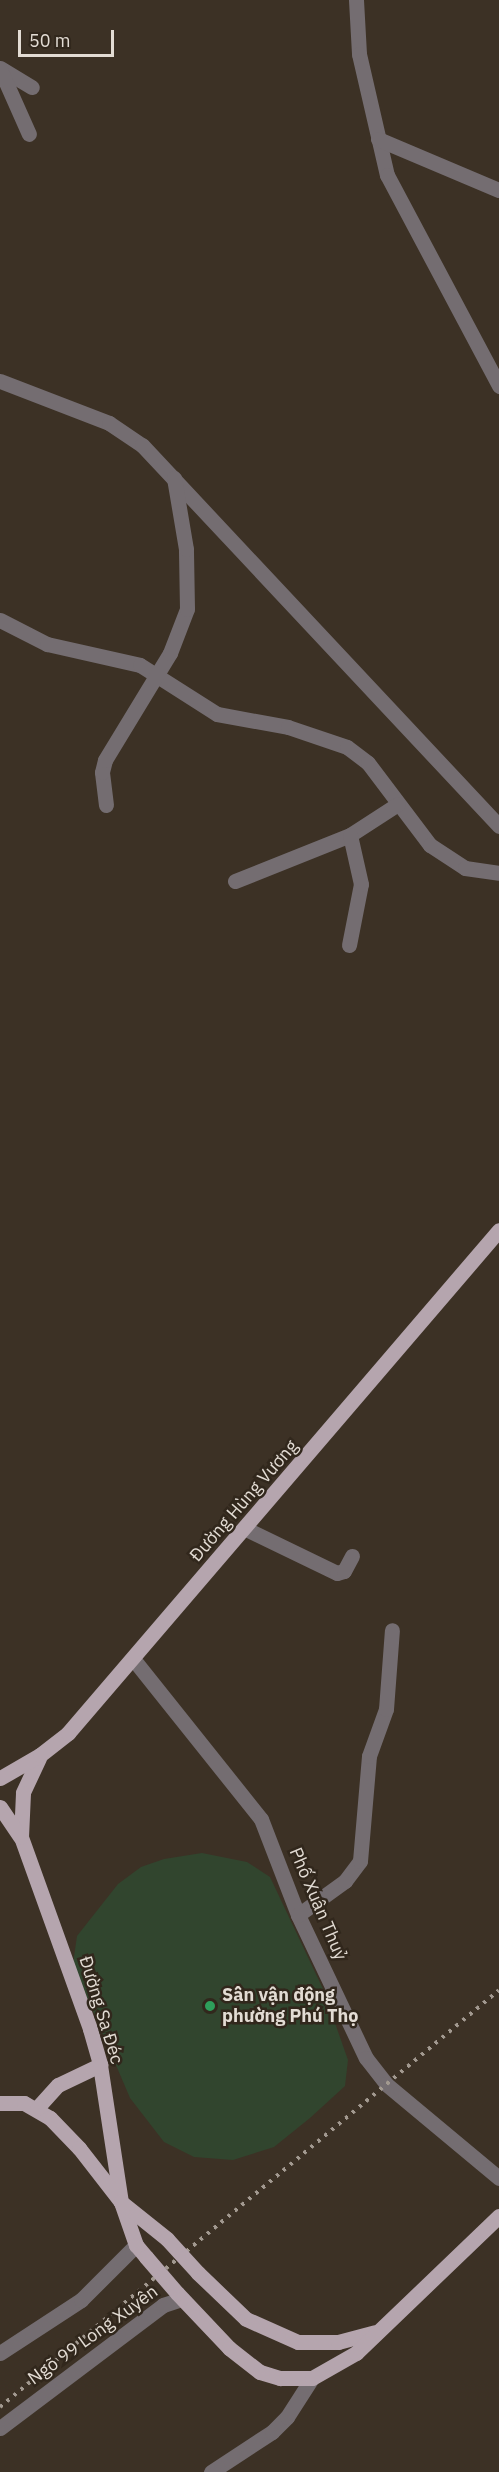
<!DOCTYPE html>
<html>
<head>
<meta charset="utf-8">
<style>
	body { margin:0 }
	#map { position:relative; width:499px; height:2472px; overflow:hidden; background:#3c3125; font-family:"IBM Plex Sans",sans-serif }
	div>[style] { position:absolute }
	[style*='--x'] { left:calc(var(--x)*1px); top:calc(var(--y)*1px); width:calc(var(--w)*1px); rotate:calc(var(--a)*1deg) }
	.green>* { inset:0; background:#31452e }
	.minor>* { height:15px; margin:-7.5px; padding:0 7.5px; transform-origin:7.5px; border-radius:7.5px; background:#746d71 }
	.major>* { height:15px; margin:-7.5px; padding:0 7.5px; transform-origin:7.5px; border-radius:7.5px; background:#b5a5ae }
	.rail>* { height:4px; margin-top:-2px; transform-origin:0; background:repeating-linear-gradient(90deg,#a29990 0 3px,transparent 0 9px) }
	.major-bridge>* { height:15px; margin:-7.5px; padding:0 7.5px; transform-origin:7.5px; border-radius:7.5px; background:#b5a5ae }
	.dots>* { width:16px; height:16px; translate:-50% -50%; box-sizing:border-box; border:3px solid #31271c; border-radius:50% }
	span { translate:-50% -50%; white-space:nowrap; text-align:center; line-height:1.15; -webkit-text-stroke:5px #31271c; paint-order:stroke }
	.street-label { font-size:18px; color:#e3dcd4 }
	.poi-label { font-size:18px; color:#e3dcd4; font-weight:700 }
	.left { translate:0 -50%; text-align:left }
	.scale { position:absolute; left:18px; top:30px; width:96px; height:27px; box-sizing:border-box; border:3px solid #e3dcd4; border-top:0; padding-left:8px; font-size:18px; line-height:21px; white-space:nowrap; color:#e3dcd4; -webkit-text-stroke:4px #31271c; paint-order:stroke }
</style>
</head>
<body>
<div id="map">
	<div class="green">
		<i style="clip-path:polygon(202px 1853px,247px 1862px,270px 1877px,323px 1989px,348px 2060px,345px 2086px,310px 2118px,274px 2147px,233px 2160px,194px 2157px,164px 2142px,130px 2098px,73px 1964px,77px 1936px,118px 1884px,141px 1867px,164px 1859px)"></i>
	</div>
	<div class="minor">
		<i style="--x:356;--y:0;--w:54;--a:86.8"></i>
		<i style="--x:359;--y:54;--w:124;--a:77"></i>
		<i style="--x:387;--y:175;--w:239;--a:62"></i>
		<i style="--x:0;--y:68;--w:37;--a:31"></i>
		<i style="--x:0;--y:69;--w:71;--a:66"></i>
		<i style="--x:378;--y:139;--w:131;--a:22.9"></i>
		<i style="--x:0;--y:381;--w:117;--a:21.1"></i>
		<i style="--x:109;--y:423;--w:40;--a:34"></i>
		<i style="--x:142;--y:445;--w:522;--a:46.86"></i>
		<i style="--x:0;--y:620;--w:53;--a:27.1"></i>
		<i style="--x:47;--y:644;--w:95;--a:12.7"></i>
		<i style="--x:140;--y:665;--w:91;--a:32.5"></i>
		<i style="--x:217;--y:714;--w:72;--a:10.4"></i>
		<i style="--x:288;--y:727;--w:62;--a:18.7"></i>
		<i style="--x:347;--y:747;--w:26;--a:37"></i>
		<i style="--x:368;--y:763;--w:103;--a:52.9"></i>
		<i style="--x:430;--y:845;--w:42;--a:33.3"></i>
		<i style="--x:465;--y:868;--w:34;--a:8"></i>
		<i style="--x:106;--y:805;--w:33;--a:-97"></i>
		<i style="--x:102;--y:772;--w:12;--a:-76"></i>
		<i style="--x:105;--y:760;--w:125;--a:-58.7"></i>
		<i style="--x:170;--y:653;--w:47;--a:-68.9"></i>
		<i style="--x:187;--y:609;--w:60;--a:-91"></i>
		<i style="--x:186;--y:549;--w:72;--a:-99.6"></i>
		<i style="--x:235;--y:881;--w:124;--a:-21.8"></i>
		<i style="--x:350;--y:835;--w:57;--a:-32.9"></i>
		<i style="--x:349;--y:945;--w:62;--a:-78.9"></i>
		<i style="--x:361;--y:884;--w:50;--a:-102.7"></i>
		<i style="--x:246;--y:1529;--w:101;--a:25.8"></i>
		<i style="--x:337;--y:1573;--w:7;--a:-16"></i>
		<i style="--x:344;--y:1571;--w:17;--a:-62"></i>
		<i style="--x:134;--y:1660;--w:203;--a:51.4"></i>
		<i style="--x:261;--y:1819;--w:103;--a:68.9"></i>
		<i style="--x:298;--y:1915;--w:158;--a:64.6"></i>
		<i style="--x:366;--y:2058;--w:33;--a:52"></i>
		<i style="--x:386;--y:2084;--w:147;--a:39.8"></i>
		<i style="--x:298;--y:1915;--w:58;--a:-35.9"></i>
		<i style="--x:345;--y:1881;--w:25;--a:-53"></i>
		<i style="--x:360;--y:1861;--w:105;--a:-85.1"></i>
		<i style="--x:369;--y:1756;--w:50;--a:-70.1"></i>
		<i style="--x:386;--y:1709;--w:79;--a:-85.7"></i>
		<i style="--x:0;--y:2353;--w:97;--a:-33.2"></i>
		<i style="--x:81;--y:2300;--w:78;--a:-45"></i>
		<i style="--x:0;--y:2428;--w:204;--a:-37"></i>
		<i style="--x:163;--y:2305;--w:20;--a:-18"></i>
		<i style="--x:211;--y:2472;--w:73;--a:-33.3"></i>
		<i style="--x:272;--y:2432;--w:21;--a:-45"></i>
		<i style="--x:287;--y:2417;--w:46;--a:-57.3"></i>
	</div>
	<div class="major">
		<i style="--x:39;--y:1758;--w:38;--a:115"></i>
		<i style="--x:23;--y:1793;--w:44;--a:92.6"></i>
		<i style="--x:21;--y:1837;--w:204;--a:70.2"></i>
		<i style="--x:90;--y:2029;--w:37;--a:74"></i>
		<i style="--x:100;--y:2065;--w:139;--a:81.3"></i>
		<i style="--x:121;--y:2202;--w:46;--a:70.8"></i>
		<i style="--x:136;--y:2245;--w:16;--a:50"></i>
		<i style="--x:0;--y:1778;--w:46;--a:-29.9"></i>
		<i style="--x:40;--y:1755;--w:36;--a:-38"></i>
		<i style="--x:68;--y:1733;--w:662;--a:-49.41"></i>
		<i style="--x:0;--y:1807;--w:36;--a:56"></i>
		<i style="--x:0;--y:2103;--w:24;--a:0"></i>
		<i style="--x:24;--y:2103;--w:30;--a:30"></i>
		<i style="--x:50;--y:2118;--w:42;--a:46"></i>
		<i style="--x:79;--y:2148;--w:68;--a:52.1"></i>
		<i style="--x:121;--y:2202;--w:59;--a:38.8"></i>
		<i style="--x:37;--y:2108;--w:31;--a:-48"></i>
		<i style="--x:58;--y:2085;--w:47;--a:-25.5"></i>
		<i style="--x:198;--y:2273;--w:66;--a:43.8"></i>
		<i style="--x:246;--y:2319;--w:57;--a:23.9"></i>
		<i style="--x:298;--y:2342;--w:40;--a:0"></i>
		<i style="--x:338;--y:2342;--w:38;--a:-15"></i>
		<i style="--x:177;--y:2293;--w:76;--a:46.6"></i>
		<i style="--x:229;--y:2348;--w:39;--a:38"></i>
		<i style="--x:260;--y:2372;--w:21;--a:17"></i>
		<i style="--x:280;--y:2378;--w:32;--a:0"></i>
		<i style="--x:312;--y:2378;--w:51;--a:-29.6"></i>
		<i style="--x:356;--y:2353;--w:198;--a:-43.8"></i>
	</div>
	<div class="rail">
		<i style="--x:0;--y:2407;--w:650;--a:-39.88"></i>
	</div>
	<div class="major-bridge">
		<i style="--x:167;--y:2239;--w:46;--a:47.6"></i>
		<i style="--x:146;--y:2257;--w:48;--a:49.3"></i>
	</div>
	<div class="dots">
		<i style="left:210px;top:2006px;background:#2e9e5b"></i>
	</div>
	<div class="street-label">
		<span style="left:244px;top:1501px;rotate:-49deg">Đường Hùng Vương</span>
		<span style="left:318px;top:1904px;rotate:67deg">Phố Xuân Thuỷ</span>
		<span style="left:101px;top:2010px;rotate:73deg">Đường Sa Đéc</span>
		<span style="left:93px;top:2335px;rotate:-36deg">Ngõ 99 Long Xuyên</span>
	</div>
	<div class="poi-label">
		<span class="left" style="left:222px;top:2006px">Sân vận động<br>phường Phú Thọ</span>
	</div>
	<div class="scale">50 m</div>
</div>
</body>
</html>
